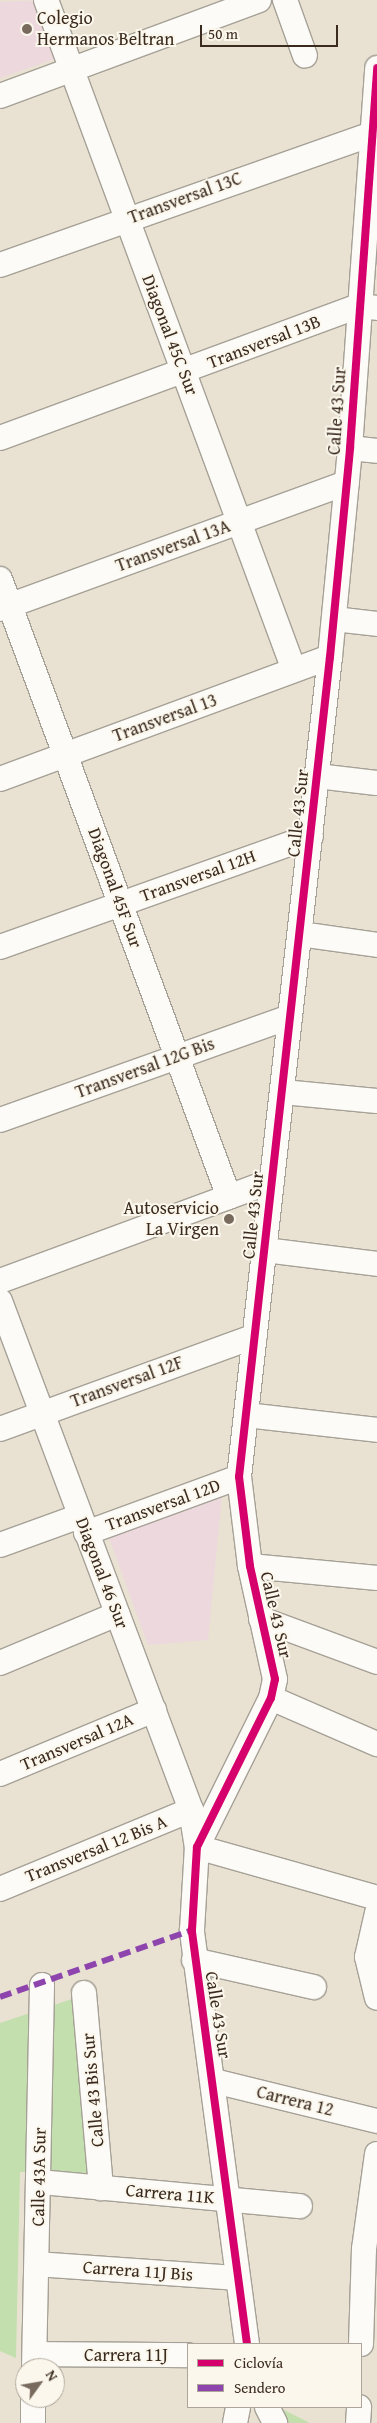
<!DOCTYPE html>
<html>
<head>
<meta charset="utf-8">
<style>
	body { margin:0 }
	#map { position:relative; width:377px; height:2423px; overflow:hidden; background:#e9e2d3; font-family:"Gentium Book Plus",serif }
	div>[style] { position:absolute }
	[style*='--x'] { left:calc(var(--x)*1px); top:calc(var(--y)*1px); width:calc(var(--w)*1px); rotate:calc(var(--a)*1deg) }
	.built>* { inset:0; background:#edd8dd }
	.green>* { inset:0; background:#c2dfad }
	.roads { filter:drop-shadow(1px 0 #a6a196) drop-shadow(-1px 0 #a6a196) drop-shadow(0 1px #a6a196) drop-shadow(0 -1px #a6a196) }
	.minor>* { height:24px; margin:-12px; padding:0 12px; transform-origin:12px; border-radius:12px; background:#fcfbf8 }
	.quiet>* { height:6px; margin-top:-3px; transform-origin:0; background:repeating-linear-gradient(90deg,#8e44ad 0 12px,transparent 0 18px) }
	.cycleway>* { height:8px; margin:-4px; padding:0 4px; transform-origin:4px; border-radius:4px; background:#d6006c }
	.dots>* { width:14px; height:14px; translate:-50% -50%; box-sizing:border-box; border:2px solid #fbf7ec; border-radius:50% }
	span { translate:-50% -50%; white-space:nowrap; text-align:center; line-height:1.15; -webkit-text-stroke:4px #fbf7ec; paint-order:stroke }
	.poi-label { font-size:18px; color:#3b2a1e }
	.left { translate:0 -50%; text-align:left }
	.right { translate:-100% -50%; text-align:right }
	.street-label { font-size:18px; color:#3b2a1e }
	.legend { position:absolute; left:187px; top:2343px; width:175px; height:65px; box-sizing:border-box; background:#fbf7ec; border:1px solid #aea59a; margin:0; padding:6px 9px; list-style:none; font-size:15px; color:#3b2a1e }
	.legend li { display:flex; align-items:center; gap:10px; height:25px }
	.legend b { width:25px; border:1px solid #aea59a }
	.north { position:absolute; left:15px; top:2358px; width:50px; height:50px; box-sizing:border-box; background:#fbf7ec; border:1px solid #aea59a; border-radius:50%; rotate:58deg; font-size:14px; font-weight:700; line-height:20px; text-align:center; color:#3b2a1e }
	.north::after { content:''; display:block; margin:auto; width:18px; height:22px; background:#786a5d; clip-path:polygon(50% 0,100% 100%,50% 72%,0 100%) }
	.scale { position:absolute; left:200px; top:25px; width:138px; height:22px; box-sizing:border-box; border:2px solid #3b2a1e; border-top:0; padding-left:6px; font-size:15px; line-height:18px; white-space:nowrap; color:#3b2a1e; -webkit-text-stroke:4px #fbf7ec; paint-order:stroke }
</style>
</head>
<body>
<div id="map">
	<div class="built">
		<i style="clip-path:polygon(43px 0,63px 56px,0 78px,0 2px)"></i>
		<i style="clip-path:polygon(222px 1495px,208px 1640px,148px 1645px,108px 1535px)"></i>
	</div>
	<div class="green">
		<i style="clip-path:polygon(81px 1996px,101px 2173px,20px 2172px,16px 2358px,0 2351px,0 2023px)"></i>
		<i style="clip-path:polygon(280px 2408px,310px 2423px,289px 2423px)"></i>
	</div>
	<div class="roads">
		<div class="minor">
			<i style="--x:46;--y:0;--w:714;--a:69.69"></i>
			<i style="--x:285;--y:0;--w:59;--a:70.3"></i>
			<i style="--x:0;--y:96;--w:276;--a:-20.3"></i>
			<i style="--x:0;--y:265;--w:400;--a:-19.4"></i>
			<i style="--x:0;--y:438;--w:382;--a:-20.2"></i>
			<i style="--x:359;--y:306;--w:18;--a:6"></i>
			<i style="--x:350;--y:448;--w:27;--a:6"></i>
			<i style="--x:0;--y:579;--w:659;--a:69.67"></i>
			<i style="--x:0;--y:609;--w:369;--a:-20"></i>
			<i style="--x:334;--y:619;--w:43;--a:6.6"></i>
			<i style="--x:317;--y:776;--w:60;--a:6.7"></i>
			<i style="--x:0;--y:779;--w:352;--a:-20.3"></i>
			<i style="--x:300;--y:934;--w:78;--a:8.1"></i>
			<i style="--x:0;--y:947;--w:330;--a:-19.6"></i>
			<i style="--x:283;--y:1092;--w:94;--a:5.5"></i>
			<i style="--x:0;--y:1120;--w:308;--a:-19.6"></i>
			<i style="--x:265;--y:1250;--w:113;--a:7.1"></i>
			<i style="--x:0;--y:1281;--w:290;--a:-20.2"></i>
			<i style="--x:0;--y:1301;--w:544;--a:69.43"></i>
			<i style="--x:191;--y:1810;--w:37;--a:81"></i>
			<i style="--x:246;--y:1415;--w:132;--a:6.5"></i>
			<i style="--x:0;--y:1429;--w:271;--a:-20"></i>
			<i style="--x:86;--y:1533;--w:163;--a:-20.1"></i>
			<i style="--x:0;--y:1545;--w:85;--a:-19.9"></i>
			<i style="--x:250;--y:1566;--w:128;--a:5.4"></i>
			<i style="--x:261;--y:1619;--w:124;--a:20.3"></i>
			<i style="--x:0;--y:1663;--w:127;--a:-22.7"></i>
			<i style="--x:271;--y:1698;--w:116;--a:23.5"></i>
			<i style="--x:0;--y:1774;--w:167;--a:-22.6"></i>
			<i style="--x:197;--y:1847;--w:187;--a:15.8"></i>
			<i style="--x:0;--y:1889;--w:207;--a:-22.5"></i>
			<i style="--x:377;--y:1913;--w:45;--a:102.8"></i>
			<i style="--x:367;--y:1957;--w:42;--a:76.3"></i>
			<i style="--x:194;--y:1960;--w:123;--a:12.7"></i>
			<i style="--x:84;--y:1993;--w:196;--a:85"></i>
			<i style="--x:214;--y:2081;--w:168;--a:13.8"></i>
			<i style="--x:40;--y:2182;--w:261;--a:5.3"></i>
			<i style="--x:37;--y:2264;--w:201;--a:4"></i>
			<i style="--x:247;--y:2344;--w:418;--a:-97.6"></i>
			<i style="--x:192;--y:1930;--w:83;--a:-86.6"></i>
			<i style="--x:197;--y:1847;--w:166;--a:-63.6"></i>
			<i style="--x:271;--y:1698;--w:19;--a:-78"></i>
			<i style="--x:275;--y:1679;--w:116;--a:-102.5"></i>
			<i style="--x:250;--y:1566;--w:90;--a:-97"></i>
			<i style="--x:239;--y:1477;--w:825;--a:-83.67"></i>
			<i style="--x:330;--y:657;--w:210;--a:-84.5"></i>
			<i style="--x:350;--y:448;--w:381;--a:-85.9"></i>
			<i style="--x:361;--y:2344;--w:95;--a:-88.2"></i>
			<i style="--x:364;--y:2249;--w:96;--a:-82.2"></i>
			<i style="--x:35;--y:2354;--w:153;--a:0.4"></i>
			<i style="--x:34;--y:2368;--w:383;--a:-88.8"></i>
			<i style="--x:267;--y:2407;--w:18;--a:63"></i>
			<i style="--x:33;--y:2423;--w:25;--a:-90"></i>
			<i style="--x:235;--y:2423;--w:16;--a:-79"></i>
			<i style="--x:358;--y:2423;--w:16;--a:-86"></i>
		</div>
	</div>
	<div class="quiet">
		<i style="--x:0;--y:1997;--w:203;--a:-19.2"></i>
	</div>
	<div class="cycleway">
		<i style="--x:247;--y:2344;--w:418;--a:-97.6"></i>
		<i style="--x:192;--y:1930;--w:83;--a:-86.6"></i>
		<i style="--x:197;--y:1847;--w:166;--a:-63.6"></i>
		<i style="--x:271;--y:1698;--w:19;--a:-78"></i>
		<i style="--x:275;--y:1679;--w:116;--a:-102.5"></i>
		<i style="--x:250;--y:1566;--w:90;--a:-97"></i>
		<i style="--x:239;--y:1477;--w:825;--a:-83.67"></i>
		<i style="--x:330;--y:657;--w:210;--a:-84.5"></i>
		<i style="--x:350;--y:448;--w:381;--a:-85.9"></i>
	</div>
	<div class="dots">
		<i style="left:27px;top:29px;background:#786a5d"></i>
		<i style="left:229px;top:1219px;background:#786a5d"></i>
	</div>
	<div class="poi-label">
		<span class="left" style="left:37px;top:29px">Colegio<br>Hermanos Beltran</span>
		<span class="right" style="left:219px;top:1219px">Autoservicio<br>La Virgen</span>
	</div>
	<div class="street-label">
		<span style="left:185px;top:198px;rotate:-20deg">Transversal 13C</span>
		<span style="left:170px;top:335px;rotate:69deg">Diagonal 45C Sur</span>
		<span style="left:264px;top:342px;rotate:-21deg">Transversal 13B</span>
		<span style="left:337px;top:411px;rotate:-86deg">Calle 43 Sur</span>
		<span style="left:173px;top:546px;rotate:-20deg">Transversal 13A</span>
		<span style="left:165px;top:718px;rotate:-20deg">Transversal 13</span>
		<span style="left:298px;top:813px;rotate:-84deg">Calle 43 Sur</span>
		<span style="left:198px;top:876px;rotate:-20deg">Transversal 12H</span>
		<span style="left:115px;top:888px;rotate:70deg">Diagonal 45F Sur</span>
		<span style="left:145px;top:1068px;rotate:-20deg">Transversal 12G Bis</span>
		<span style="left:253px;top:1215px;rotate:-84deg">Calle 43 Sur</span>
		<span style="left:127px;top:1382px;rotate:-20deg">Transversal 12F</span>
		<span style="left:163px;top:1505px;rotate:-20deg">Transversal 12D</span>
		<span style="left:102px;top:1573px;rotate:69deg">Diagonal 46 Sur</span>
		<span style="left:276px;top:1615px;rotate:77deg">Calle 43 Sur</span>
		<span style="left:77px;top:1742px;rotate:-23deg">Transversal 12A</span>
		<span style="left:96px;top:1849px;rotate:-22deg">Transversal 12 Bis A</span>
		<span style="left:218px;top:2015px;rotate:81deg">Calle 43 Sur</span>
		<span style="left:93px;top:2090px;rotate:-95deg">Calle 43 Bis Sur</span>
		<span style="left:295px;top:2101px;rotate:14deg">Carrera 12</span>
		<span style="left:39px;top:2177px;rotate:-89deg">Calle 43A Sur</span>
		<span style="left:170px;top:2194px;rotate:5deg">Carrera 11K</span>
		<span style="left:138px;top:2271px;rotate:4deg">Carrera 11J Bis</span>
		<span style="left:126px;top:2355px">Carrera 11J</span>
	</div>
	<ul class="legend">
	<li><b style="height:6px;background:#d6006c"></b>Ciclovía</li>
	<li><b style="height:6px;background:#8e44ad"></b>Sendero</li>
	</ul>
	<div class="north">N</div>
	<div class="scale">50 m</div>
</div>
</body>
</html>
